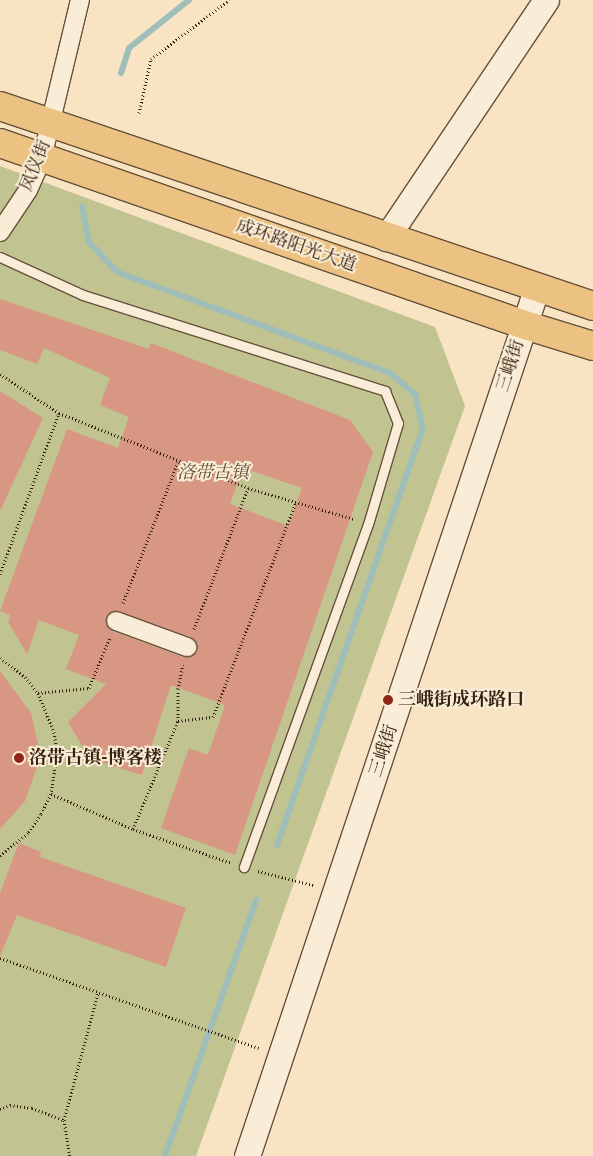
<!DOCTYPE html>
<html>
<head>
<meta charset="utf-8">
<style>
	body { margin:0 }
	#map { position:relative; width:593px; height:1156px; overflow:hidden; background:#f8e3c3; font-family:"Old Standard TT","Noto Serif SC",serif }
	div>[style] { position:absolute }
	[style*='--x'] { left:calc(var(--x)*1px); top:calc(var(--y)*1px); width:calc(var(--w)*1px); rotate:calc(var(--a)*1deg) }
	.green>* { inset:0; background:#c1c391 }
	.stream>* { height:6px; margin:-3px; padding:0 3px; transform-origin:3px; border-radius:3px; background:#9fbdb9 }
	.building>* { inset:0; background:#d89782 }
	.path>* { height:3px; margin-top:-1.5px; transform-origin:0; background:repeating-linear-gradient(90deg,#36200e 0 1px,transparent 0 3.5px) }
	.roads { filter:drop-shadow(1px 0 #66513b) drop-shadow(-1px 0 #66513b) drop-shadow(0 1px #66513b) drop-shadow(0 -1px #66513b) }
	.lane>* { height:9px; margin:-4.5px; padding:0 4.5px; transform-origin:4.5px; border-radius:4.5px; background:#faedd8 }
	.street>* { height:18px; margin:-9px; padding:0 9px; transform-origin:9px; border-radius:9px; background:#faedd8 }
	.secondary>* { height:25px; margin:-12.5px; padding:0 12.5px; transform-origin:12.5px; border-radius:12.5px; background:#faedd8 }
	.primary>* { height:28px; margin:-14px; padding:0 14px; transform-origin:14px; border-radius:14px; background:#ecc282 }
	.dots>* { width:14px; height:14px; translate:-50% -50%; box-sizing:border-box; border:2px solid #faedd8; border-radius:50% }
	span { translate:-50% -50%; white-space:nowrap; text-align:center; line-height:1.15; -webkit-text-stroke:4px #faedd8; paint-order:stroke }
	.street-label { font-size:18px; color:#36200e }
	.park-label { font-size:18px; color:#605135; font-style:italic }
	.poi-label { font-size:18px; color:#36200e; font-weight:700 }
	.left { translate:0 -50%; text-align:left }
</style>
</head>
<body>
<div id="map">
	<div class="green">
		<i style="clip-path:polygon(0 166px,435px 327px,465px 406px,196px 1156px,0 1156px)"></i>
	</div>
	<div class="stream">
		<i style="--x:121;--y:73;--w:26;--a:-72"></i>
		<i style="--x:129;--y:48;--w:77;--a:-38.7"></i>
		<i style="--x:82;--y:206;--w:37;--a:79"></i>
		<i style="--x:89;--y:242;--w:41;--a:47"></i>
		<i style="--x:117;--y:272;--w:291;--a:20.3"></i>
		<i style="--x:390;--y:373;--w:33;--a:40"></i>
		<i style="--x:415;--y:394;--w:35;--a:77"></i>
		<i style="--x:423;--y:428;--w:442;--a:109.3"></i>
		<i style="--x:165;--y:1156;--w:272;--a:-70.4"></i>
	</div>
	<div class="building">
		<i style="clip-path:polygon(evenodd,0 299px,149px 349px,151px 343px,350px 420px,373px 452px,235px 855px,161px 828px,189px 748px,208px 755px,225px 705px,171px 685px,142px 775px,90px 759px,68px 722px,106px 684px,66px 669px,79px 635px,39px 620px,27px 654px,8px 622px,10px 615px,0 611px,67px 429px,118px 448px,129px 417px,100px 405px,110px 378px,44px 348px,37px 364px,0 350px,0 299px,243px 468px,302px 488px,288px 526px,230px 504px,243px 468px,0 299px,115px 611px,191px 637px,197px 645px,197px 651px,189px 657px,183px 657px,112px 631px,108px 627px,106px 618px,115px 611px)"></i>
		<i style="clip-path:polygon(0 391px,43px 418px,0 511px)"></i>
		<i style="clip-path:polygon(0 671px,31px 713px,39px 749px,37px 767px,25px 801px,0 829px)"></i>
		<i style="clip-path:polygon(19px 843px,41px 852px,40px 857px,186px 908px,166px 967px,17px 915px,0 956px,0 893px)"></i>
	</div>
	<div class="path">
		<i style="--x:139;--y:113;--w:55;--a:-77.5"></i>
		<i style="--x:151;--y:59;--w:98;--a:-37.1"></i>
		<i style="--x:0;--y:374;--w:71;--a:33.5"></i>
		<i style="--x:59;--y:413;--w:203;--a:21.6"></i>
		<i style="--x:248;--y:488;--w:110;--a:16.3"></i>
		<i style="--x:0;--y:574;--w:171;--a:-69.9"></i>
		<i style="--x:123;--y:603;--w:151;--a:-68.7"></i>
		<i style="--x:194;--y:629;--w:151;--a:-69"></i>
		<i style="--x:0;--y:658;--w:31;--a:37"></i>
		<i style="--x:25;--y:677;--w:21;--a:51"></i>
		<i style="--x:38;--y:693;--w:42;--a:67.7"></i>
		<i style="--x:54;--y:732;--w:20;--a:81"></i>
		<i style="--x:57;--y:752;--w:42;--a:98.1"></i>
		<i style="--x:51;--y:794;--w:22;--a:117"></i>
		<i style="--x:41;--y:814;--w:23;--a:124"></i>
		<i style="--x:28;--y:833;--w:36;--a:141"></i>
		<i style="--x:38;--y:693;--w:51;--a:-5.6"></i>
		<i style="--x:89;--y:688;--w:55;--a:-67.6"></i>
		<i style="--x:178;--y:721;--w:35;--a:-7"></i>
		<i style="--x:213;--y:717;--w:230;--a:-68.9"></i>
		<i style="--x:51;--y:794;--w:89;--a:23.1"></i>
		<i style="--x:133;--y:829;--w:104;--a:19.1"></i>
		<i style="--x:133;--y:829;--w:117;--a:-67.4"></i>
		<i style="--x:178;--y:721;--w:32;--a:-90"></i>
		<i style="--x:178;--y:689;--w:25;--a:-79"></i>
		<i style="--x:258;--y:871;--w:57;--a:14.3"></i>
		<i style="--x:0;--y:958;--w:274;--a:19.2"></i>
		<i style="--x:0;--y:1109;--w:11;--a:-22"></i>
		<i style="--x:10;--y:1105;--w:22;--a:8"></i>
		<i style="--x:32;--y:1108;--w:34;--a:21"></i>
		<i style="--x:64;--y:1120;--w:131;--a:-75"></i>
		<i style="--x:64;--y:1120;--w:36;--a:81"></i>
	</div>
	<div class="roads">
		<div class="lane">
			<i style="--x:0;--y:257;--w:91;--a:24.6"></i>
			<i style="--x:83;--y:295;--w:317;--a:17.6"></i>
			<i style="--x:385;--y:391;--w:35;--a:68"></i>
			<i style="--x:398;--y:423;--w:105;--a:106.5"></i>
			<i style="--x:368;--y:524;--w:365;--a:109.9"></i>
		</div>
		<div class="street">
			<i style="--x:0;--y:232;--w:50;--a:-56.3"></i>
			<i style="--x:28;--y:190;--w:35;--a:-66"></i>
			<i style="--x:42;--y:158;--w:163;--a:-76.5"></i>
			<i style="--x:116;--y:621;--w:76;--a:20.1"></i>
		</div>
		<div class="secondary">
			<i style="--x:386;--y:238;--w:287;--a:-56.1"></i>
			<i style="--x:247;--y:1156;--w:916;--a:-71.55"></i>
		</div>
		<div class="primary">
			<i style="--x:0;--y:106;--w:626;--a:18.64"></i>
			<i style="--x:0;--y:143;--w:556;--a:19.12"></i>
			<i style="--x:525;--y:325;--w:71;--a:17.2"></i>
		</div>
	</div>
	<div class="dots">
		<i style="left:388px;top:700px;background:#8f2418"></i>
		<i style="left:19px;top:758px;background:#8f2418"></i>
	</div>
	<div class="street-label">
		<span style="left:36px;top:166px;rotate:-68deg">凤仪街</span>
		<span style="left:296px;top:246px;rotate:19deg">成环路阳光大道</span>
		<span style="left:511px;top:366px;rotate:-72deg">三峨街</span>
		<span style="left:384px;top:751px;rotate:-72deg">三峨街</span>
	</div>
	<div class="park-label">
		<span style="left:213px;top:473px">洛带古镇</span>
	</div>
	<div class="poi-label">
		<span class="left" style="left:398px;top:700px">三峨街成环路口</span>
		<span class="left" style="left:29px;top:758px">洛带古镇-博客楼</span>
	</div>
</div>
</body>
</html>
